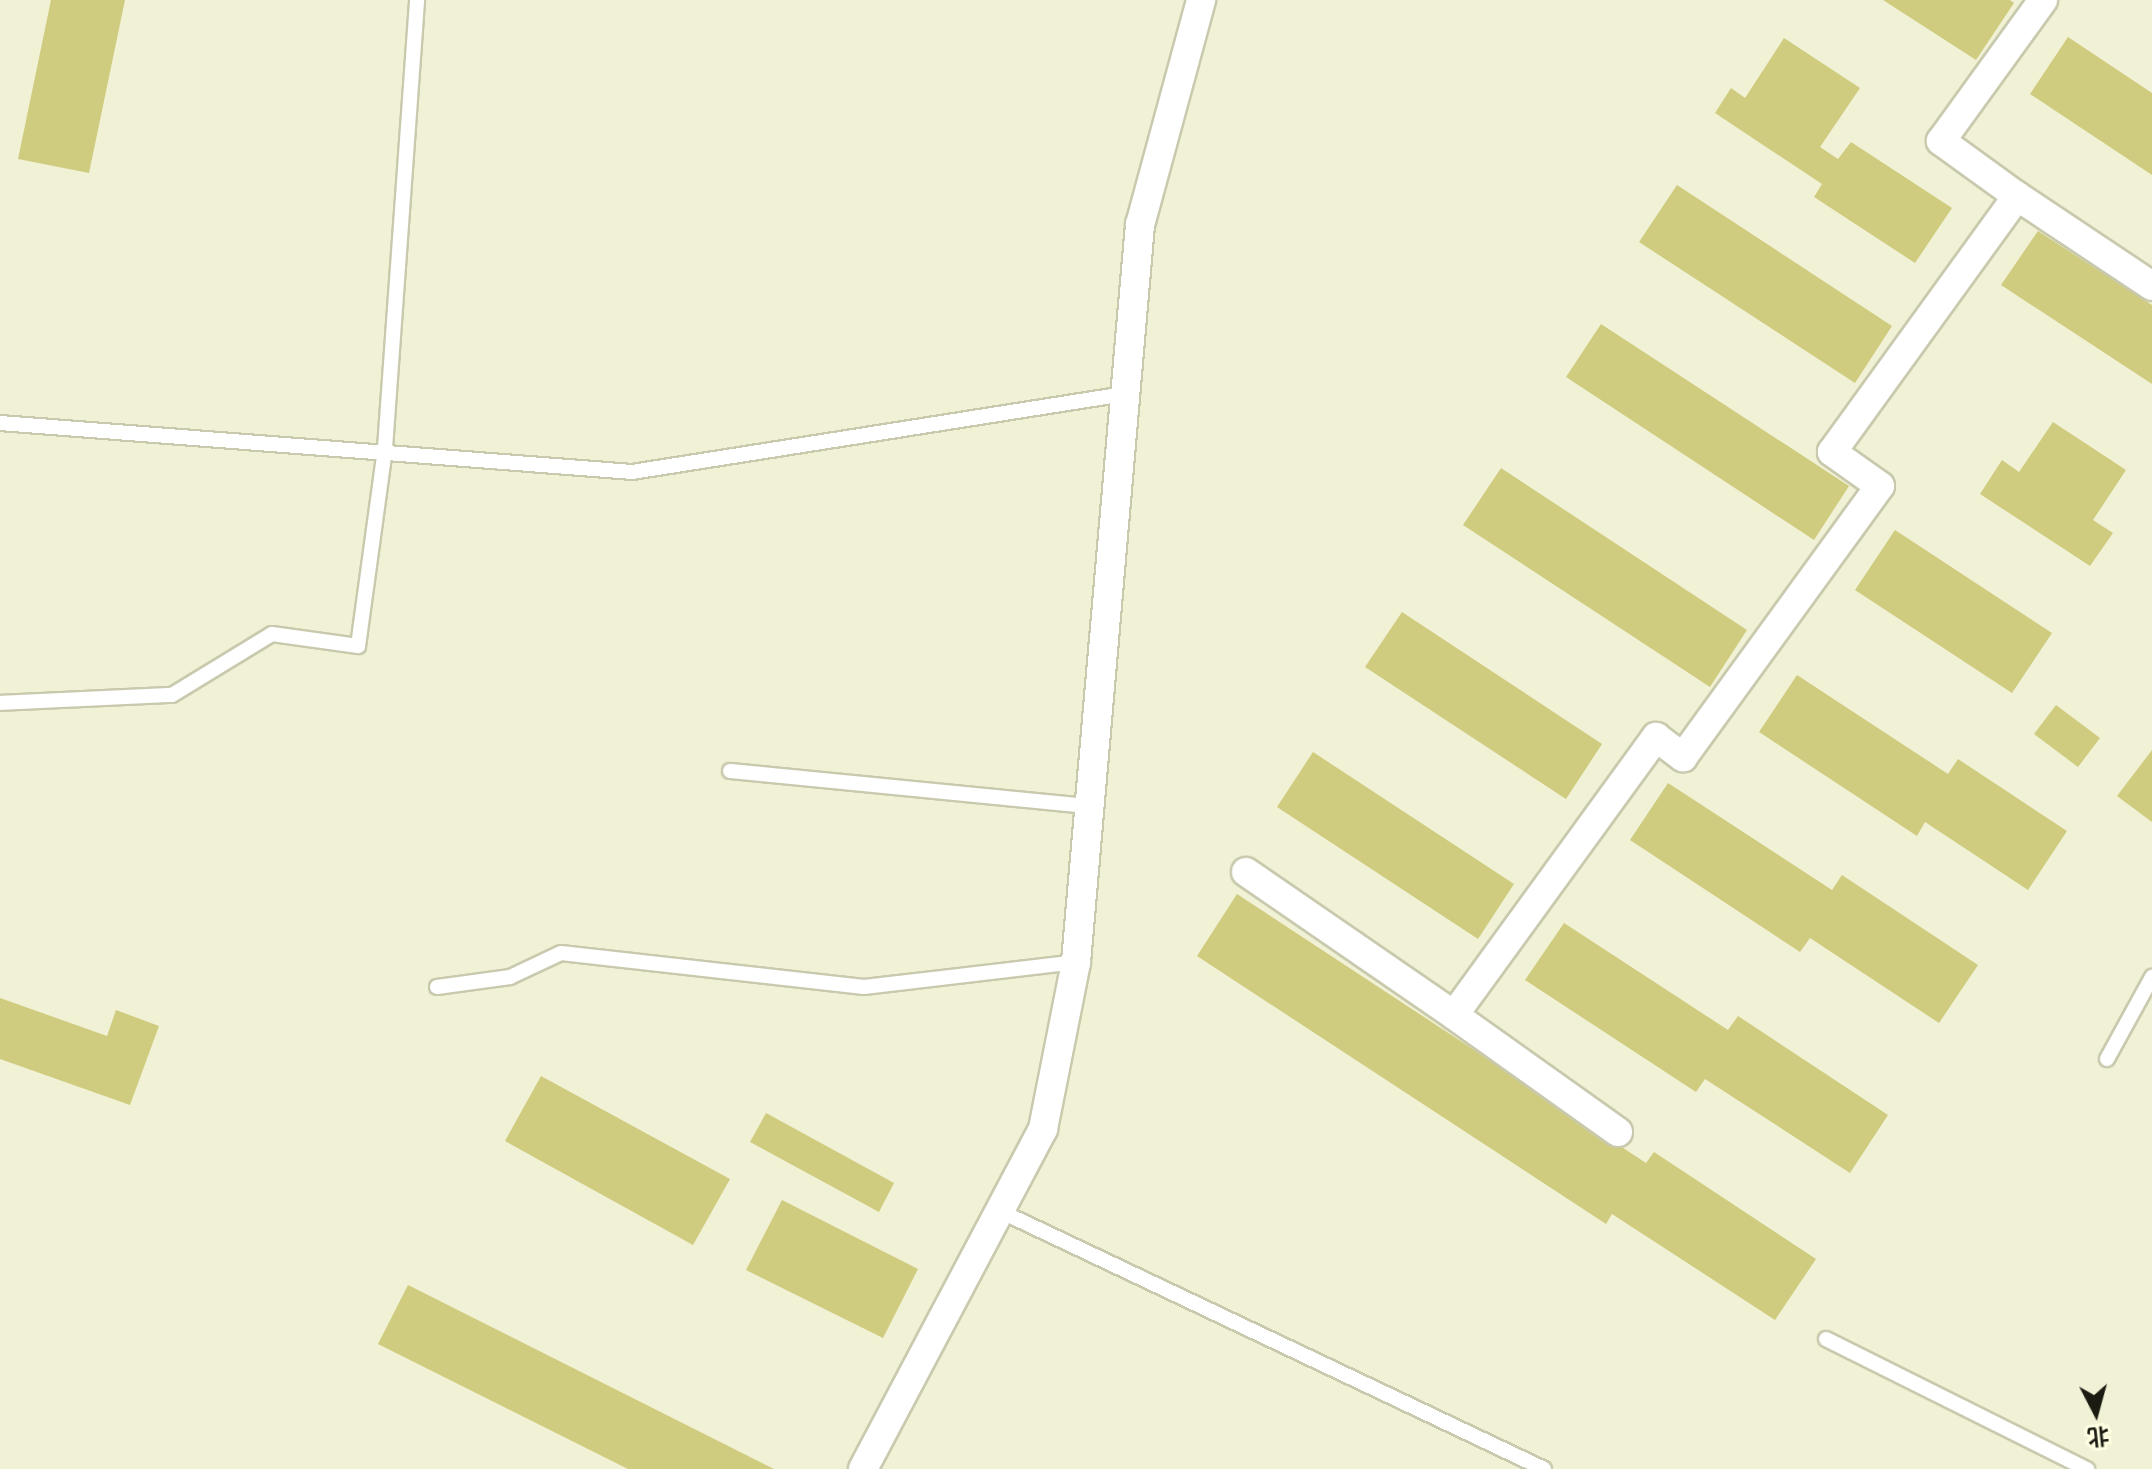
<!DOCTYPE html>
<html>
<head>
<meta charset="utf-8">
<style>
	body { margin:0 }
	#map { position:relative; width:2152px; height:1469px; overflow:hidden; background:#f1f1d5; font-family:Lora,"Noto Sans SC",serif }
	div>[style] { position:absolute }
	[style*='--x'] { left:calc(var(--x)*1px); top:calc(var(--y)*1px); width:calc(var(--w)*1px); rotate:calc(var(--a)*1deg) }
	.building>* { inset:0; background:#cfcc7f }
	.roads { filter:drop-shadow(2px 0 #c9c9ae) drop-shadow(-2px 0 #c9c9ae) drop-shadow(0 2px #c9c9ae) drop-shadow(0 -2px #c9c9ae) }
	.lane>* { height:14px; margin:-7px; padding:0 7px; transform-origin:7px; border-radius:7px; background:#fff }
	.street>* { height:28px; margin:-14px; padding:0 14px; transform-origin:14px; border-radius:14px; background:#fff }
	span { translate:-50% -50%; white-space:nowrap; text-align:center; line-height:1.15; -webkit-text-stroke:6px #fefee2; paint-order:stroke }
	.north { position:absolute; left:2056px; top:1373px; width:80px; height:80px; -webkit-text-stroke:6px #fefee2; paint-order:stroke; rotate:174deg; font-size:22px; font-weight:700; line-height:32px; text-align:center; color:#1c1b12 }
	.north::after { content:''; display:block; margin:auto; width:28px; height:36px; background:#1c1b12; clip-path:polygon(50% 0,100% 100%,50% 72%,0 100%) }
</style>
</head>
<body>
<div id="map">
	<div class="building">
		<i style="clip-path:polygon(51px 0,125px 0,89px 173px,18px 159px)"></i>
		<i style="clip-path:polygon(1883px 0,2010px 0,2014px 3px,1976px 60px)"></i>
		<i style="clip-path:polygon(2068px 37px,2152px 93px,2152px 175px,2030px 94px)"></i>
		<i style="clip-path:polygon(1784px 38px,1860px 88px,1820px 147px,1838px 159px,1851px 142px,1952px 208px,1915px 263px,1814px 197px,1822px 184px,1715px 113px,1731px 88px,1745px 98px)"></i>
		<i style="clip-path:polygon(1677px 185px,1892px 326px,1855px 383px,1639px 242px)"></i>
		<i style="clip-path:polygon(2038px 231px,2152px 305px,2152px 384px,2001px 285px)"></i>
		<i style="clip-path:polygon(1601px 324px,1849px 486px,1814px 540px,1566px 377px)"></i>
		<i style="clip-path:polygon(2053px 422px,2126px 470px,2093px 520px,2113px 533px,2090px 566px,1980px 494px,2002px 460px,2019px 472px)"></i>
		<i style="clip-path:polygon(1501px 468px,1747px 630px,1710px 687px,1463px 525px)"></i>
		<i style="clip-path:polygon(1895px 530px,2052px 633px,2012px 693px,1855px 590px)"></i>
		<i style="clip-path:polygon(1402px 612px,1602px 744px,1566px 799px,1365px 667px)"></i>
		<i style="clip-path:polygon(1797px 675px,1948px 774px,1958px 759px,2067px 831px,2028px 890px,1925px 822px,1917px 836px,1759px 732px)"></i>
		<i style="clip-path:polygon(2056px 705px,2100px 738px,2078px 767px,2034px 734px)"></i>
		<i style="clip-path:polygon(2152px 750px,2152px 822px,2117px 796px)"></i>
		<i style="clip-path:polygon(1313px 752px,1514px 884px,1478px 939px,1277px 807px)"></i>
		<i style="clip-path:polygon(1668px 783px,1832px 890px,1842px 875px,1978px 965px,1939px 1023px,1810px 938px,1800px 952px,1630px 840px)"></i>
		<i style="clip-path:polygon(1237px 894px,1646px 1163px,1654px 1152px,1816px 1259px,1775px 1320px,1612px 1214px,1606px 1224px,1197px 956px)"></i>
		<i style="clip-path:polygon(1564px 923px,1728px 1030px,1738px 1016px,1888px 1115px,1850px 1173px,1705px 1079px,1696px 1092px,1525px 980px)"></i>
		<i style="clip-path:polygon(0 998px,107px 1036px,116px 1010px,159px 1026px,130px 1105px,0 1059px)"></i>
		<i style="clip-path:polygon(541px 1076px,730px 1179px,693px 1245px,505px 1141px)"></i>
		<i style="clip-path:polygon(766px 1113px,894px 1183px,879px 1212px,750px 1142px)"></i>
		<i style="clip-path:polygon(782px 1200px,918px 1269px,883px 1338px,746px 1270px)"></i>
		<i style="clip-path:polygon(408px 1285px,774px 1469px,628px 1469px,378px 1344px)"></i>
	</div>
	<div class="roads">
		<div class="lane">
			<i style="--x:0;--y:423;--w:634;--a:4.43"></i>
			<i style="--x:632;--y:472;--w:499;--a:-9"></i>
			<i style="--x:0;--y:703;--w:172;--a:-2.7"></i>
			<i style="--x:172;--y:695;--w:117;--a:-31.4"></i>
			<i style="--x:272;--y:634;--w:87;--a:7.9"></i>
			<i style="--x:358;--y:646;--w:200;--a:-82.2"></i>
			<i style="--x:385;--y:448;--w:449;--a:-85.9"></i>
			<i style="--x:730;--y:771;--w:362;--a:5.6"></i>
			<i style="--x:437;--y:987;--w:74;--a:-7.8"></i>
			<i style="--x:510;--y:977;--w:56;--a:-25.2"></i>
			<i style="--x:561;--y:953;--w:305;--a:6.4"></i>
			<i style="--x:864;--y:987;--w:213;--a:-6.7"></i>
			<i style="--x:2107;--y:1059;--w:94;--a:-61.2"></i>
			<i style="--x:1000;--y:1211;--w:602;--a:25.37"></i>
			<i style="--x:1826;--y:1339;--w:292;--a:26.5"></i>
		</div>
		<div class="street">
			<i style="--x:2017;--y:196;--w:162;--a:33.7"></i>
			<i style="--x:1246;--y:872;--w:252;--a:34.5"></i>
			<i style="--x:1618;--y:1132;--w:201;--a:-144.5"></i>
			<i style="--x:1454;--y:1015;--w:344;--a:-54"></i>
			<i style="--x:1656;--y:737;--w:34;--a:37"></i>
			<i style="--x:1683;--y:757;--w:335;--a:-54"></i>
			<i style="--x:1880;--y:486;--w:59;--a:-144.7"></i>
			<i style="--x:1832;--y:452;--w:316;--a:-54.1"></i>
			<i style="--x:2017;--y:196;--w:94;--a:-144.1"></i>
			<i style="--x:1941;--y:141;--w:174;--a:-54.1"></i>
			<i style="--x:863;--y:1469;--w:385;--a:-62.1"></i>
			<i style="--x:1043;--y:1129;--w:170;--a:-78.8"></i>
			<i style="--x:1076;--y:962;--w:740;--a:-85.04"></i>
			<i style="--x:1140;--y:225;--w:233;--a:-74.8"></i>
		</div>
	</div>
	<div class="north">北</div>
</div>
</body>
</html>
